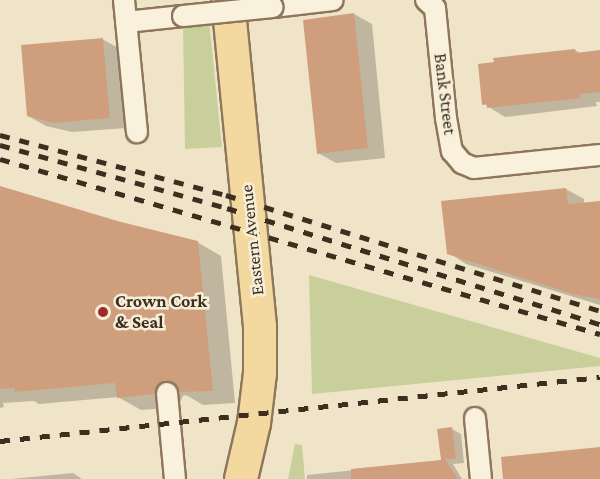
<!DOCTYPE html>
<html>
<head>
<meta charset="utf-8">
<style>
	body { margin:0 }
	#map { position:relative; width:600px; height:479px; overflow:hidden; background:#f0e4c8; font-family:"Crimson Pro",serif }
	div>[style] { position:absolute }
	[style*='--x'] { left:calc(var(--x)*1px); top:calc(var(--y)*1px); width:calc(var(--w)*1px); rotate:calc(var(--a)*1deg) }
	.green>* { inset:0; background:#c9cf9b }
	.shadow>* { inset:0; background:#0003 }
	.building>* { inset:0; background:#cf9f7d }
	.roads { filter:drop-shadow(2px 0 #8d765c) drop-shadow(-2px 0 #8d765c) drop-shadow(0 2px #8d765c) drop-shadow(0 -2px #8d765c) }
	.minor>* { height:20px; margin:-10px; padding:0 10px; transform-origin:10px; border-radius:10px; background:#faf1dc }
	.primary>* { height:32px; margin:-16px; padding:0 16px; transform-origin:16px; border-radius:16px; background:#f3d9a0 }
	.rail>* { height:4.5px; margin-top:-2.25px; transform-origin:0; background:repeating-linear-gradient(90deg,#3d2e20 0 10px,transparent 0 20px) }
	.bridges { filter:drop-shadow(2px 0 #8d765c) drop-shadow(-2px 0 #8d765c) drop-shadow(0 2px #8d765c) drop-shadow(0 -2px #8d765c) }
	.minor-bridge>* { height:20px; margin:-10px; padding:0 10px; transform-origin:10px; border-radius:10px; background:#faf1dc }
	.dots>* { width:16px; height:16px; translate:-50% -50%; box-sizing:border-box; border:3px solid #f7eed8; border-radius:50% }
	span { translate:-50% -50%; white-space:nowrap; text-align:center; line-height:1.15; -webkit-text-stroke:5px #f7eed8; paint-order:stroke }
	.street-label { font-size:18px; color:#3d2e20 }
	.poi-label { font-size:18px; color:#3d2e20; font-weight:700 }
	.left { translate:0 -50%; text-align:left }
</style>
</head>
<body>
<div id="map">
	<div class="green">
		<i style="clip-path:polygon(209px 20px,222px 147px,185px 149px,183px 27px)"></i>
		<i style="clip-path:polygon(309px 275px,600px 358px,600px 366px,312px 394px)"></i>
		<i style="clip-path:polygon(295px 444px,302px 445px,305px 479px,288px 479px)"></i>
	</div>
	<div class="shadow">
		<i style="clip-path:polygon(354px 14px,372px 24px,385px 158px,336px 163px,318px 153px)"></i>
		<i style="clip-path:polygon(102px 39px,120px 49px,127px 128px,72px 132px,46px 126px,28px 116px)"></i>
		<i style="clip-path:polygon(575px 50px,582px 54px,600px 52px,600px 102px,596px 102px,597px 106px,505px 117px,484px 104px)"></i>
		<i style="clip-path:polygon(0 188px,120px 224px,197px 242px,221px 256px,235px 403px,203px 405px,186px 395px,183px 396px,178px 407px,141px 410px,118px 397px,39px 404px,34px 401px,3px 403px,4px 407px,0 408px)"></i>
		<i style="clip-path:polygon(566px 189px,584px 199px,584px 204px,600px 202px,600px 305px,466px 264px,449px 253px)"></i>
		<i style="clip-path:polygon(452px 429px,461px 434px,464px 463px,453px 464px,462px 479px,307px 479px,307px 475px,443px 461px)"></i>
		<i style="clip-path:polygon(73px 473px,82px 479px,11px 479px)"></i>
	</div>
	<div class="building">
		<i style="clip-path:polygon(354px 13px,368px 148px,317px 154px,303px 20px)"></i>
		<i style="clip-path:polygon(103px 38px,110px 118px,53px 123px,27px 116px,21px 45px)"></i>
		<i style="clip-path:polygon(575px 49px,576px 53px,600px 50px,600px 92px,580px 94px,581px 98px,487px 108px,487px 104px,482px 105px,478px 64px,494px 62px,493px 58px)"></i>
		<i style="clip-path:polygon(0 186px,121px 222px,198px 241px,213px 391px,179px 392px,176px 386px,166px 381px,160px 384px,155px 394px,117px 398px,115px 383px,15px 392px,14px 388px,0 389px)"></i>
		<i style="clip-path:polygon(566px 188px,568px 204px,600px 201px,600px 299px,576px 295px,447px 254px,441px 201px)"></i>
		<i style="clip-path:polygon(452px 427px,456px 459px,445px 459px,458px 479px,351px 479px,351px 469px,441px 460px,437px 429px)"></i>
		<i style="clip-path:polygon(600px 447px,600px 479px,503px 479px,501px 457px)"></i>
	</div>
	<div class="roads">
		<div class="minor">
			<i style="--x:124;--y:0;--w:133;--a:84.4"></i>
			<i style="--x:426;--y:0;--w:12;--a:42"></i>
			<i style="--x:435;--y:8;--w:111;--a:84.3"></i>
			<i style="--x:446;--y:118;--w:34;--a:80"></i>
			<i style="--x:452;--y:151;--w:16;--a:50"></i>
			<i style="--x:462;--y:163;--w:13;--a:23"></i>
			<i style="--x:474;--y:168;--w:127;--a:-5.9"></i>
			<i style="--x:273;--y:7;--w:60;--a:-6.7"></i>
			<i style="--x:126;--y:22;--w:57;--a:-6"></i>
			<i style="--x:167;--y:393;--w:86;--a:84.7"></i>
			<i style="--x:475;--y:418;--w:61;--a:84.4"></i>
		</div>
		<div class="primary">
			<i style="--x:228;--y:0;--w:329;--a:84.4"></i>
			<i style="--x:260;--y:327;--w:46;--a:90"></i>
			<i style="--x:260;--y:373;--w:50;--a:96.8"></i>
			<i style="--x:254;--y:423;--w:57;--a:103.1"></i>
		</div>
	</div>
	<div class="rail">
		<i style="--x:0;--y:135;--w:234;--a:14.9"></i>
		<i style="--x:226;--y:195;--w:392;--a:17.2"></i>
		<i style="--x:0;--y:145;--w:236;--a:15.5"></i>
		<i style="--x:227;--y:208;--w:391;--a:17.3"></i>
		<i style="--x:0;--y:159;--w:625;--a:16.26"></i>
		<i style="--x:0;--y:441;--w:603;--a:-6.09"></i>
	</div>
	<div class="bridges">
		<div class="minor-bridge">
			<i style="--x:183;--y:16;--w:90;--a:-5.7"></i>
		</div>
	</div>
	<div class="dots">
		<i style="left:103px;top:312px;background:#9e2a2b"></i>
	</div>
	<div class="street-label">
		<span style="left:445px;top:94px;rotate:83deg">Bank Street</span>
		<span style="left:252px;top:240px;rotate:-96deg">Eastern Avenue</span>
	</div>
	<div class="poi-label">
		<span class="left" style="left:115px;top:312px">Crown Cork<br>&amp; Seal</span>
	</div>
</div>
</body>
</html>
